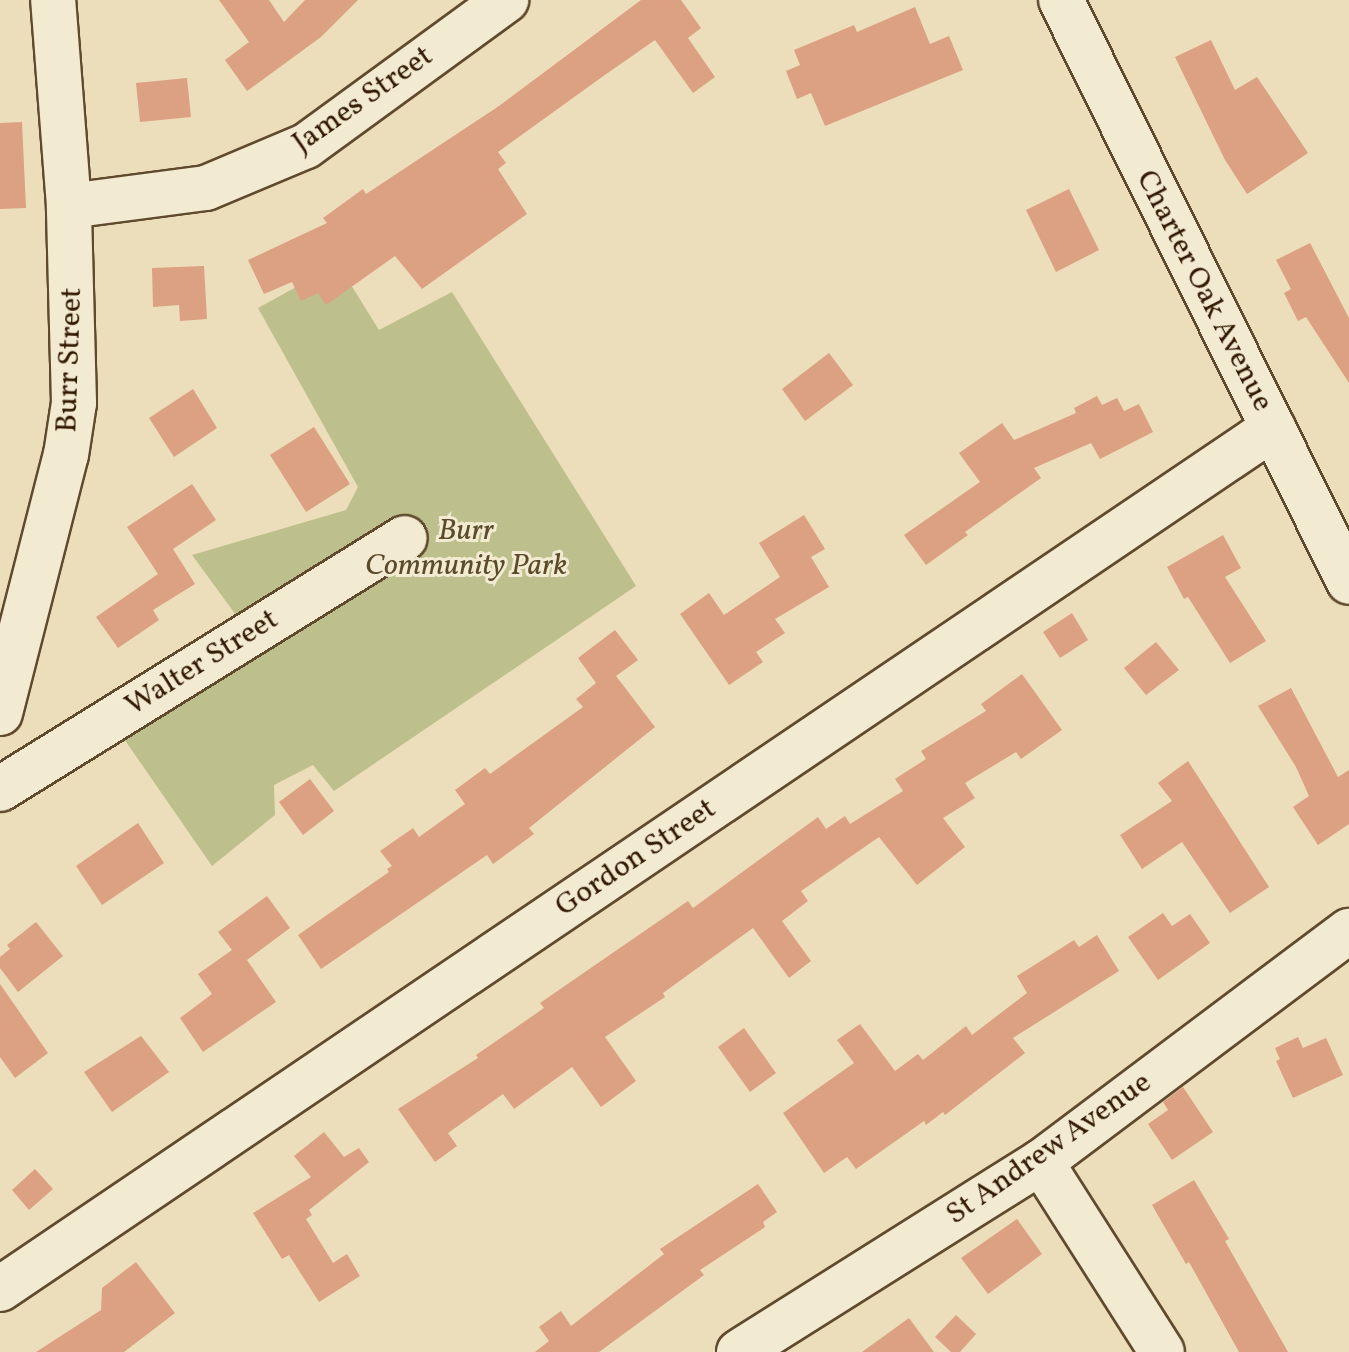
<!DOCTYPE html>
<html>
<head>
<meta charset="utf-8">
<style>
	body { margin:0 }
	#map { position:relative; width:1349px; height:1352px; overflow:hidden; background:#ecdeba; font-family:Vollkorn,serif }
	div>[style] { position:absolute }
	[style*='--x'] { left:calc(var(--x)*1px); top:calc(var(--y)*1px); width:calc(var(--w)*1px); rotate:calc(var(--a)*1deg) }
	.green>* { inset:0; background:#bdc08c }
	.building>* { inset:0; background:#dca082 }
	.roads { filter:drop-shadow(2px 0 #604a2e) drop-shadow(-2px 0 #604a2e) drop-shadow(0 2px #604a2e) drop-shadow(0 -2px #604a2e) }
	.minor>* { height:44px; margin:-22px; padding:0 22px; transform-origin:22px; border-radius:22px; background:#f3ead2 }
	span { translate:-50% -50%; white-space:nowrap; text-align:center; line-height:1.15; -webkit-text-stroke:6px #f3ead2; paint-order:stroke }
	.street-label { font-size:30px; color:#311900 }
	.park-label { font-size:30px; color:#5b4b2a; font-style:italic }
</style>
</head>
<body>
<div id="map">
	<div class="green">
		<i style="clip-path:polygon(338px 264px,379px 330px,452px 292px,636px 586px,334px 791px,313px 765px,274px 785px,275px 815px,212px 866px,122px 736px,255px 641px,192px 555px,346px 510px,358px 487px,258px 308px)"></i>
	</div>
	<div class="building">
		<i style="clip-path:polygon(219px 0,269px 0,284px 22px,305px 0,358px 0,321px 37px,247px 91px,225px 60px,249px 42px)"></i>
		<i style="clip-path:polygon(641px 0,681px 0,701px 28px,688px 38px,715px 77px,693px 93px,655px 40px,602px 77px,498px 152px,506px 163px,498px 169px,527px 214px,422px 289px,395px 256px,326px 305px,318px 293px,301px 301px,292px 282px,264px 294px,248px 260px,327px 223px,323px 218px,363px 189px,366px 194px,499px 106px)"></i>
		<i style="clip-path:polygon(915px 7px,930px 44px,949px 36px,963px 70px,825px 126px,811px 93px,797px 99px,786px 71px,800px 65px,794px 50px,854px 25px,857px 32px)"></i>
		<i style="clip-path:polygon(1211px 40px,1235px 90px,1257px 77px,1308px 153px,1247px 194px,1225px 160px,1175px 57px)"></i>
		<i style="clip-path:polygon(187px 78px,191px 117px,140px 122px,136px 83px)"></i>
		<i style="clip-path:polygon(22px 122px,26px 208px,0 209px,0 123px)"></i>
		<i style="clip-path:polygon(1069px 189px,1099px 250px,1056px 272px,1026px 210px)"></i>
		<i style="clip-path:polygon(1310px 243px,1349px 318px,1349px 383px,1306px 317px,1298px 321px,1284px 293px,1291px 289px,1276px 260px)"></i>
		<i style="clip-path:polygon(204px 266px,207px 319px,180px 321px,179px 305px,153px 307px,152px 268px)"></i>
		<i style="clip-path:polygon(829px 353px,853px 385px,805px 421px,782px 389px)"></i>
		<i style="clip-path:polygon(193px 389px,217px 428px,174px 457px,149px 418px)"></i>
		<i style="clip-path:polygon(1097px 396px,1102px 405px,1117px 398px,1124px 411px,1139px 404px,1153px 432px,1100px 459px,1091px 443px,1034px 468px,1041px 478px,965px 532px,968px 535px,926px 565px,904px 535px,980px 482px,959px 453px,1002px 423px,1014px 440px,1076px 413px,1074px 408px)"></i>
		<i style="clip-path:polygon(314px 427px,350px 484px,306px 512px,270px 455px)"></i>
		<i style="clip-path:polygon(192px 484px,216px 520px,173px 549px,195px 584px,153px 610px,159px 620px,118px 648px,96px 617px,158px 574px,127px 527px)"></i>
		<i style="clip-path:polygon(804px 515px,825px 549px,811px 557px,829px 587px,775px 619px,785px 633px,756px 652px,763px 662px,729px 685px,680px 614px,709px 593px,724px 615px,780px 577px,759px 543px)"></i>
		<i style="clip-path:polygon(1223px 535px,1241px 568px,1225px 577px,1266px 641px,1230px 663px,1188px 597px,1184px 599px,1167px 567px)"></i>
		<i style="clip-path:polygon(1072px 613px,1088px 640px,1060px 658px,1043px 632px)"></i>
		<i style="clip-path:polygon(615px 630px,638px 660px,616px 676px,655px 727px,529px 828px,534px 834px,493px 864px,487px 855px,321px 969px,298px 935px,389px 872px,387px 869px,392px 866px,380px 851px,413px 828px,419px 837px,465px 804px,455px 790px,485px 768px,490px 774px,583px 707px,576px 699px,596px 683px,578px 658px)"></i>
		<i style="clip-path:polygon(1156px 642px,1179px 670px,1146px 695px,1124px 668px)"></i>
		<i style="clip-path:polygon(1022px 674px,1062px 730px,1021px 759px,1016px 752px,965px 783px,975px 798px,943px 818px,965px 847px,917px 885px,879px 837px,801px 891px,808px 901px,782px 921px,811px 961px,789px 978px,753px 928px,663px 993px,665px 997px,605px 1037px,636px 1081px,601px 1107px,572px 1067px,514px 1109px,503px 1094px,448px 1133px,457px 1146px,435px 1162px,398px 1109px,478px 1058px,476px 1055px,544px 1008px,540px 1003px,688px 901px,693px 908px,818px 817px,826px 829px,845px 816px,850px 824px,903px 791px,895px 779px,926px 759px,921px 751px,986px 711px,981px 704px)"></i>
		<i style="clip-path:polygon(1291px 688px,1338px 777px,1349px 770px,1349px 824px,1318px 845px,1293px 807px,1309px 796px,1296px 767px,1258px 706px)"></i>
		<i style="clip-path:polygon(1188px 761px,1269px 887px,1230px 913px,1182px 842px,1142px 869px,1120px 835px,1172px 801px,1158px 783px)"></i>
		<i style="clip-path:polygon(310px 779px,334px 811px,303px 835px,279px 802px)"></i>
		<i style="clip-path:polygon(138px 823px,164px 863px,102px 905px,76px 866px)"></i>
		<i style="clip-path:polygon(267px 896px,290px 928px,247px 960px,276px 1002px,203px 1052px,180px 1018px,212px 994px,198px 974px,232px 950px,218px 932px)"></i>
		<i style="clip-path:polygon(1163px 913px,1172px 926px,1190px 914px,1210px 943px,1158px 980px,1128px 937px)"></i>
		<i style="clip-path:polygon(36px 922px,63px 956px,18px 992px,0 968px,0 957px,10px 949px,7px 945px)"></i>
		<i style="clip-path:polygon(1097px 935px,1119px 971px,1013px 1038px,1025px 1053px,945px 1115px,943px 1112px,926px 1125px,924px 1121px,856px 1169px,847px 1157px,824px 1173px,783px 1113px,854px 1063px,837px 1040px,860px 1024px,895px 1071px,918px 1054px,923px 1060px,966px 1026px,972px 1035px,1027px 993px,1017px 976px,1074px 940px,1079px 947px)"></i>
		<i style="clip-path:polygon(0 984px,48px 1053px,15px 1078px,0 1057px)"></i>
		<i style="clip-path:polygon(744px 1028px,776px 1073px,750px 1092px,718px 1047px)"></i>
		<i style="clip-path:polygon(141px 1036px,169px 1072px,112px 1112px,84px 1072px)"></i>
		<i style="clip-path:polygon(1298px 1037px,1303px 1048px,1326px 1038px,1343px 1075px,1293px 1098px,1276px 1061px,1280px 1059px,1275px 1048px)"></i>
		<i style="clip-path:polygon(1183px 1087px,1213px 1132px,1172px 1160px,1148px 1124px,1168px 1110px,1163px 1102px)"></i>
		<i style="clip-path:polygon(324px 1132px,344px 1157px,359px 1148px,369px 1162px,309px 1210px,312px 1215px,306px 1219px,333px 1263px,347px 1254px,360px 1276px,319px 1302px,289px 1255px,282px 1259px,253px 1213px,311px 1177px,294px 1156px)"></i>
		<i style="clip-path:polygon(35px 1169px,53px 1189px,29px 1210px,12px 1190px)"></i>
		<i style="clip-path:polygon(1194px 1180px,1229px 1239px,1225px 1241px,1288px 1352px,1239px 1352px,1189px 1262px,1186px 1264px,1152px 1205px)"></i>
		<i style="clip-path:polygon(758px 1184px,777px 1212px,763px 1222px,765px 1227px,700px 1270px,704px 1275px,599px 1352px,535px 1352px,549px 1341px,539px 1327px,561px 1311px,571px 1326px,664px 1254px,660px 1249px)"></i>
		<i style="clip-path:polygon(1017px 1219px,1042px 1254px,988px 1294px,961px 1258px)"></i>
		<i style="clip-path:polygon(136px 1262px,175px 1313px,124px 1352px,36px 1352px,101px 1310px,102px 1288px)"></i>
		<i style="clip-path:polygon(956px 1315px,976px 1334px,960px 1352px,951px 1352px,935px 1337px)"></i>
		<i style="clip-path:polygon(909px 1318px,934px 1352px,862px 1352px)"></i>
	</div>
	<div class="roads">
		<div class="minor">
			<i style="--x:1061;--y:0;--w:649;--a:63.67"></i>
			<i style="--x:69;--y:206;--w:138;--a:-7.5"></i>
			<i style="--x:206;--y:188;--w:108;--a:-22.8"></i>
			<i style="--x:306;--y:146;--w:248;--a:-36.1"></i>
			<i style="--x:0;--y:713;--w:266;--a:-75.7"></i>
			<i style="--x:66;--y:455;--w:53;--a:-81.3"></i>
			<i style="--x:74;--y:403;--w:197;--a:-91.5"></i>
			<i style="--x:69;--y:206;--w:207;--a:-94.4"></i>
			<i style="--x:0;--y:789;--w:476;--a:-31.8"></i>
			<i style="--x:1041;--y:1162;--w:225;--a:57.5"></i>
			<i style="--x:0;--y:1289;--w:1537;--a:-34.07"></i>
			<i style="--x:739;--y:1352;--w:357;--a:-32.2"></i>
			<i style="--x:1041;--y:1162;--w:385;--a:-36.9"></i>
		</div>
	</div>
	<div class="street-label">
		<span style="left:363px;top:100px;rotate:-35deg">James Street</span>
		<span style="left:1204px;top:291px;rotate:63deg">Charter Oak Avenue</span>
		<span style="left:70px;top:360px;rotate:-88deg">Burr Street</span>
		<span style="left:202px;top:663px;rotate:-32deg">Walter Street</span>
		<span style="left:636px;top:858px;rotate:-34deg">Gordon Street</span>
		<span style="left:1049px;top:1149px;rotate:-35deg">St Andrew Avenue</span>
	</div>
	<div class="park-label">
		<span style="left:466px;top:548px">Burr<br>Community Park</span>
	</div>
</div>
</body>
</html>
